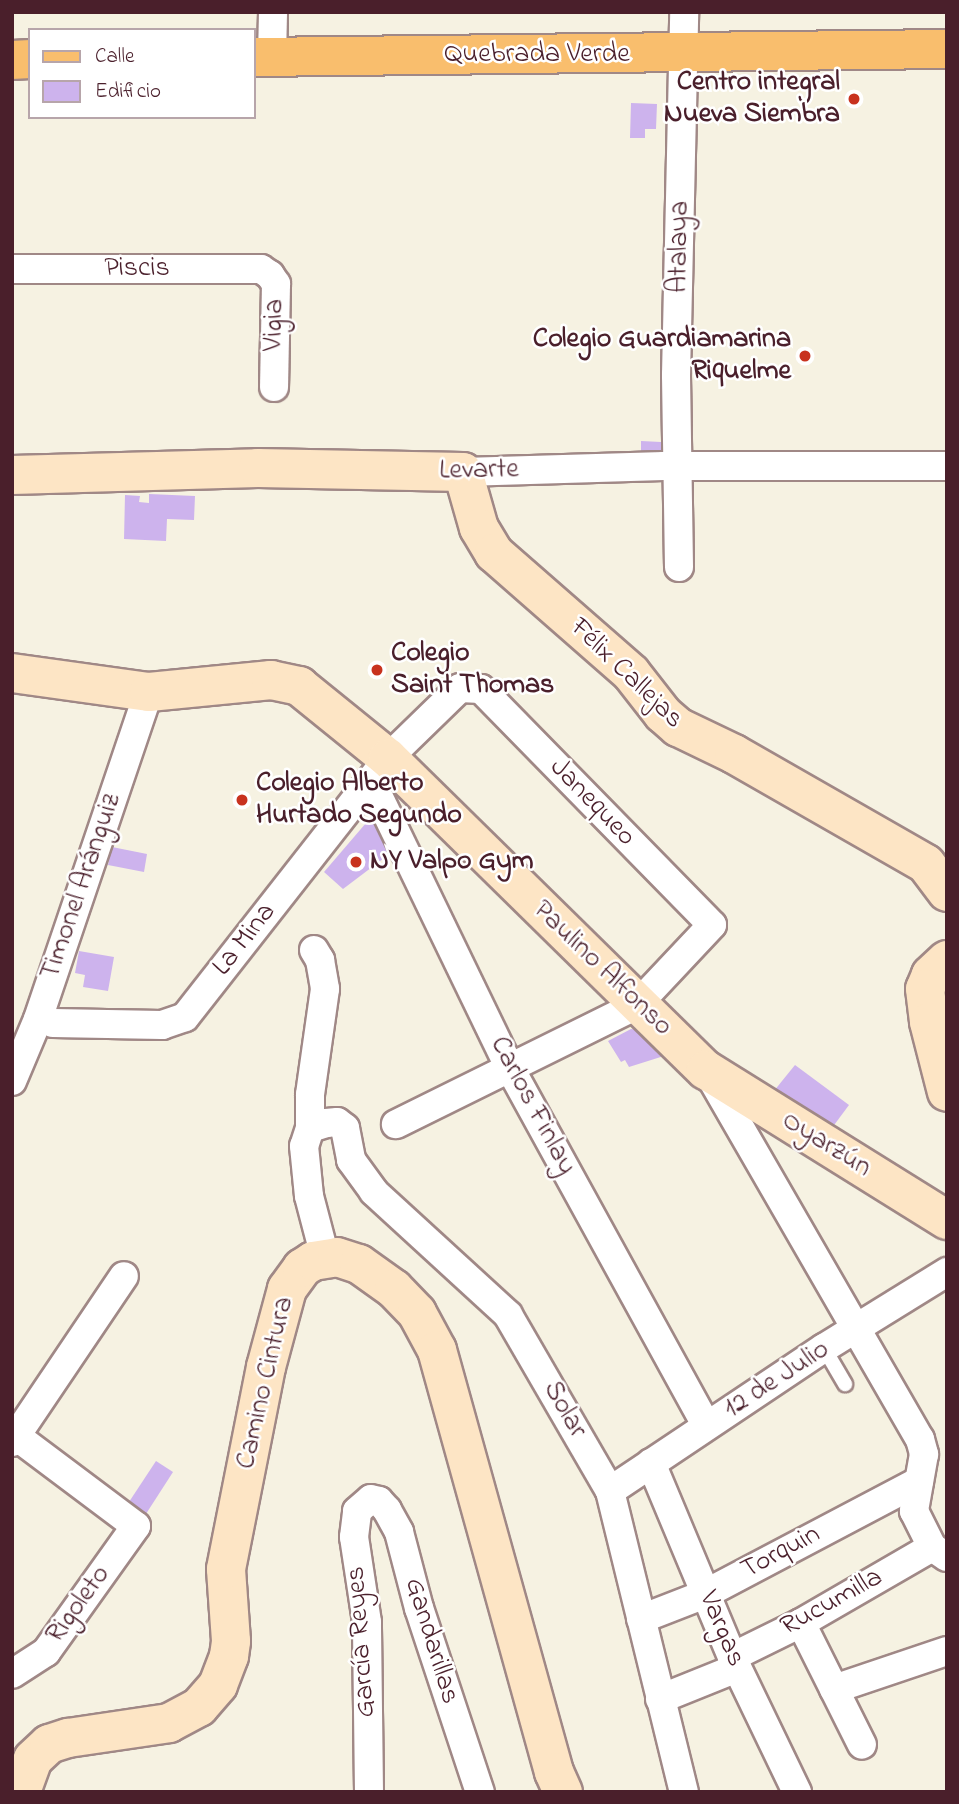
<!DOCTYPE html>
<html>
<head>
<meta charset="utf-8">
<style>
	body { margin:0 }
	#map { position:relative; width:959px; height:1804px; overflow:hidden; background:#f6f2e2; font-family:"Indie Flower",sans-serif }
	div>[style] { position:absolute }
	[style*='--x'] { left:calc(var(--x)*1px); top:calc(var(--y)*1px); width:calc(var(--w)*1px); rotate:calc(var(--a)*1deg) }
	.building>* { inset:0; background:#cdb3ed }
	.roads { filter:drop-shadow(2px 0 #a08886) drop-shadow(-2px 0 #a08886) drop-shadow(0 2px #a08886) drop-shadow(0 -2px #a08886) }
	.lane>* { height:14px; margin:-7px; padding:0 7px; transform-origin:7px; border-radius:7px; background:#fff }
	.street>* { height:28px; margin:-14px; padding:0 14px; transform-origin:14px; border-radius:14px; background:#fff }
	.secondary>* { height:38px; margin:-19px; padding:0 19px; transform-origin:19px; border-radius:19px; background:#fde5c5 }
	.primary>* { height:38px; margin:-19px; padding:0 19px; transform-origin:19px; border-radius:19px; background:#f9be6d }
	.dots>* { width:19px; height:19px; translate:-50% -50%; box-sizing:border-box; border:4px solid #fff; border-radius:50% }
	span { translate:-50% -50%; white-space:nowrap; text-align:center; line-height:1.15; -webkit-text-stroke:5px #fff; paint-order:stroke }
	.street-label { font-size:28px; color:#4a1f2b }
	.poi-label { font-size:28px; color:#4a1f2b; font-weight:700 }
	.right { translate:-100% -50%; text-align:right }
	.left { translate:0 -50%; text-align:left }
	.frame { position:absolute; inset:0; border:14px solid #4a1f2b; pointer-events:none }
	.legend { position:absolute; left:28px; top:28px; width:228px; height:91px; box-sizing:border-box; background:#fff; border:2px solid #b7a5aa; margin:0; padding:9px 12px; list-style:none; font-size:21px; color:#4a1f2b }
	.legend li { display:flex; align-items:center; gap:14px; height:35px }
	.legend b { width:35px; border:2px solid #b7a5aa }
</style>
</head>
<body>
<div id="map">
	<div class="building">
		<i style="clip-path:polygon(631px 103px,657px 104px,656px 129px,645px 129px,645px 138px,630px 138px)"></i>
		<i style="clip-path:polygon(641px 441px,661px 442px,661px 458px,641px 457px)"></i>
		<i style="clip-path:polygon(149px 494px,195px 496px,194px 520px,167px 519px,166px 541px,124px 539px,125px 495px,140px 496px,139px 502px,149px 503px)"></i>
		<i style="clip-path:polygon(379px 822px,392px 852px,343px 889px,324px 872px,366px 823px)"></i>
		<i style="clip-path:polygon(112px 847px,147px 854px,144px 872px,108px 865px)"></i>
		<i style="clip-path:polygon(79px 951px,114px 957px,108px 991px,83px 987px,85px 975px,75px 973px)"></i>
		<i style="clip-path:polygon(631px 1029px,640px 1030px,667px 1055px,629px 1067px,625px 1060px,621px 1062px,608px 1041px)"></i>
		<i style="clip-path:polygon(795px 1065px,849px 1105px,823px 1140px,765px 1102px)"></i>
		<i style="clip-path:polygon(156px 1461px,173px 1472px,144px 1517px,127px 1505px)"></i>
	</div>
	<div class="roads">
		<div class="lane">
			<i style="--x:824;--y:1348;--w:42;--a:59.7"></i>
		</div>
		<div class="street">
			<i style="--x:272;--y:57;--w:45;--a:-88.7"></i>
			<i style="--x:12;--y:269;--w:249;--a:0"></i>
			<i style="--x:261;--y:269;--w:11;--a:34"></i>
			<i style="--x:270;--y:275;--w:11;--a:56"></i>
			<i style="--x:276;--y:284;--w:103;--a:91.1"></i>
			<i style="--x:463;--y:472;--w:201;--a:-1.7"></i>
			<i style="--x:664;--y:466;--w:283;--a:0"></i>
			<i style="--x:679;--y:567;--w:192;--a:-90.9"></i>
			<i style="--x:676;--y:375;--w:363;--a:-88.7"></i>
			<i style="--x:371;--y:781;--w:321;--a:64.2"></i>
			<i style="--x:511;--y:1070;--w:405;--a:61.2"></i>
			<i style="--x:314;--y:950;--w:12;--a:59"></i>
			<i style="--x:320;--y:960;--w:29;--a:80"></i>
			<i style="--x:325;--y:989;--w:107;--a:98.1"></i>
			<i style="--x:310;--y:1095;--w:33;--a:90"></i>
			<i style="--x:310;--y:1128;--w:19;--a:108"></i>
			<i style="--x:304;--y:1146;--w:50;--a:84.3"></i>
			<i style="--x:309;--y:1196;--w:63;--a:75.3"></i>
			<i style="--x:53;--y:1023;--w:109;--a:1.1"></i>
			<i style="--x:162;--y:1025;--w:24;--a:-19"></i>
			<i style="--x:185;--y:1017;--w:329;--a:-51.9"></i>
			<i style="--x:388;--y:758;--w:100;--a:-44.2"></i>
			<i style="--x:460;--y:688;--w:21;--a:3"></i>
			<i style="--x:481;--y:689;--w:330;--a:45.6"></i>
			<i style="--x:712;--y:925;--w:110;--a:133.2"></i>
			<i style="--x:637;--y:1005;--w:269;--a:153.7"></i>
			<i style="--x:709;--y:1074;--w:422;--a:60"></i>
			<i style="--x:920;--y:1439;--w:16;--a:75"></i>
			<i style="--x:924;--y:1454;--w:58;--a:100"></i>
			<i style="--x:914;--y:1511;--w:40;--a:63.4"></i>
			<i style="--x:932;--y:1547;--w:18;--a:34"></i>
			<i style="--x:12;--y:1081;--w:67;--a:-67.2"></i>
			<i style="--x:38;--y:1019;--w:345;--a:-71.3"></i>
			<i style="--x:310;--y:1128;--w:17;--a:-17"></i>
			<i style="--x:326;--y:1123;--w:11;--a:-5"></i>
			<i style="--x:337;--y:1122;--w:10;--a:37"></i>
			<i style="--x:345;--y:1128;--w:33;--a:79"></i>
			<i style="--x:351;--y:1160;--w:39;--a:54"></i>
			<i style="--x:374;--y:1192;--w:182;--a:42.5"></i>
			<i style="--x:508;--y:1315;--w:203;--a:59.9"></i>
			<i style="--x:610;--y:1491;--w:310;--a:76.2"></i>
			<i style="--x:12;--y:1433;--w:155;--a:36.9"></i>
			<i style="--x:136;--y:1526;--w:155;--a:125.5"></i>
			<i style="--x:46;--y:1652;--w:40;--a:147.1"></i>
			<i style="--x:12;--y:1442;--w:200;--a:-56"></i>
			<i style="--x:651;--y:1463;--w:210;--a:67.3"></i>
			<i style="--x:732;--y:1657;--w:150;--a:64.3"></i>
			<i style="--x:610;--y:1491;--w:257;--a:-33.8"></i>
			<i style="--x:824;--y:1348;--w:145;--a:-31.7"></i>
			<i style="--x:641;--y:1619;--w:69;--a:-21.3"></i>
			<i style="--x:705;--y:1594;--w:242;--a:-27.8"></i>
			<i style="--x:801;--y:1623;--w:136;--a:63.4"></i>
			<i style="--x:732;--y:1657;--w:77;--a:-26.2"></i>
			<i style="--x:801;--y:1623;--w:151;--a:-30.1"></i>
			<i style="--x:834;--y:1689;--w:119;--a:-18.6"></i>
			<i style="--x:660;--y:1699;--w:83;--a:-21.9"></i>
			<i style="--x:369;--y:1792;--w:170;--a:-90.7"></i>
			<i style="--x:367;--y:1622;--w:86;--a:-98.7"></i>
			<i style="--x:354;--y:1537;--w:26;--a:-83"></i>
			<i style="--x:357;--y:1511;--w:18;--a:-41"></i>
			<i style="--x:371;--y:1499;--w:8;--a:14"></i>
			<i style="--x:379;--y:1501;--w:12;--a:48"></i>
			<i style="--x:387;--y:1510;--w:25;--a:61"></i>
			<i style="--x:399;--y:1532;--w:79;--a:75.3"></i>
			<i style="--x:419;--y:1608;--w:194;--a:71.7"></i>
		</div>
		<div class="secondary">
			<i style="--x:12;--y:475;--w:246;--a:-1.6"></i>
			<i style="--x:258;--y:468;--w:205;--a:1.1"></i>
			<i style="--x:463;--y:472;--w:58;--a:74.1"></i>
			<i style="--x:479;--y:528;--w:29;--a:59"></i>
			<i style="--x:494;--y:553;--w:182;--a:41.2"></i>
			<i style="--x:631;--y:673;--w:52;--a:52"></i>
			<i style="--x:663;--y:714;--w:20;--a:41"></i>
			<i style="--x:678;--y:727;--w:62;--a:25.7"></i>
			<i style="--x:734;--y:754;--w:221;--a:29.8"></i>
			<i style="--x:926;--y:864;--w:35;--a:53"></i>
			<i style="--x:12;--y:673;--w:138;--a:7.9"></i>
			<i style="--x:149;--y:692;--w:123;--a:-5.6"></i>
			<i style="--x:271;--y:680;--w:29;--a:12"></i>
			<i style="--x:299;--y:686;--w:114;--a:39"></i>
			<i style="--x:388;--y:758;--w:445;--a:44.5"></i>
			<i style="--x:706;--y:1070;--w:284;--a:31.9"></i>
			<i style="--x:947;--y:960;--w:22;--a:137"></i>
			<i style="--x:931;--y:975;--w:15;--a:113"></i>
			<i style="--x:925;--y:989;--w:33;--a:83"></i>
			<i style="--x:929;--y:1022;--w:72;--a:75.6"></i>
			<i style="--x:21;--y:1792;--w:35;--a:-70"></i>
			<i style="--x:33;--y:1759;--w:22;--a:-43"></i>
			<i style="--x:49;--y:1744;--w:20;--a:-18"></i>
			<i style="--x:68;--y:1738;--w:102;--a:-8.4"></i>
			<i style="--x:169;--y:1723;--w:34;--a:-28"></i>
			<i style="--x:199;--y:1707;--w:29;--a:-49"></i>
			<i style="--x:218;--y:1685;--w:31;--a:-69"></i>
			<i style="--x:229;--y:1656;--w:15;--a:-82"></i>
			<i style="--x:231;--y:1641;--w:72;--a:-94"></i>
			<i style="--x:226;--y:1569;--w:206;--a:-78.8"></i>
			<i style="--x:266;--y:1367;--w:81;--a:-74.9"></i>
			<i style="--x:287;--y:1289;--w:26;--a:-54"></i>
			<i style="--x:302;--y:1268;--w:13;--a:-32"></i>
			<i style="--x:313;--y:1261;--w:24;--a:-9"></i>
			<i style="--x:337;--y:1257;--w:23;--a:18"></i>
			<i style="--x:359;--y:1264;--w:43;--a:35.5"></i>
			<i style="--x:394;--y:1289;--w:33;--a:46"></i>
			<i style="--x:417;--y:1313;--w:42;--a:61.6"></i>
			<i style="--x:437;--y:1350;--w:438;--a:74.5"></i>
			<i style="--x:554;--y:1772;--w:22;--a:66"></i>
		</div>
		<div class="primary">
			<i style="--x:254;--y:57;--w:693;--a:-0.66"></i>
			<i style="--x:12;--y:60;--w:18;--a:-3"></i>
		</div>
	</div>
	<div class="dots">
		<i style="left:854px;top:99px;background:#c8321e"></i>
		<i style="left:805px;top:356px;background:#c8321e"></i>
		<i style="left:377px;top:670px;background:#c8321e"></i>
		<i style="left:242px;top:800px;background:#c8321e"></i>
		<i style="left:356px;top:862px;background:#c8321e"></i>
	</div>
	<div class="street-label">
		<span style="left:537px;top:55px">Quebrada Verde</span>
		<span style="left:680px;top:247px;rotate:-89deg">Atalaya</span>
		<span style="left:137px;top:269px">Piscis</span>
		<span style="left:275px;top:325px;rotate:-89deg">Vigia</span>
		<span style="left:479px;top:471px;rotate:-1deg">Levarte</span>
		<span style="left:626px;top:674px;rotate:44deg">Félix Callejas</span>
		<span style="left:592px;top:803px;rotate:46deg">Janequeo</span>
		<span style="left:82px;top:887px;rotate:-71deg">Timonel Aránguiz</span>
		<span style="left:245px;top:940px;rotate:-52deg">La Mina</span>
		<span style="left:602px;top:969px;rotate:44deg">Paulino Alfonso</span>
		<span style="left:532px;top:1106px;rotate:62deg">Carlos Finlay</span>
		<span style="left:826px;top:1145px;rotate:32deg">Oyarzún</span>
		<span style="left:777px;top:1380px;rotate:-33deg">12 de Julio</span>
		<span style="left:266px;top:1383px;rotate:-77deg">Camino Cintura</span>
		<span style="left:564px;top:1410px;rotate:60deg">Solar</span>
		<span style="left:781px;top:1553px;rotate:-28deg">Torquin</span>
		<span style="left:832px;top:1603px;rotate:-29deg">Rucumilla</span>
		<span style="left:79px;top:1605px;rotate:-54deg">Rigoleto</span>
		<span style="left:721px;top:1629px;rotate:67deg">Vargas</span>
		<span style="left:431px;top:1641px;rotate:73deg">Gandarillas</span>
		<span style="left:362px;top:1642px;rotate:-94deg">García Reyes</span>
	</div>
	<div class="poi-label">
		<span class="right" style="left:840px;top:99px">Centro integral<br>Nueva Siembra</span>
		<span class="right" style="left:791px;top:356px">Colegio Guardiamarina<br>Riquelme</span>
		<span class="left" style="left:391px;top:670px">Colegio<br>Saint Thomas</span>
		<span class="left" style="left:256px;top:800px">Colegio Alberto<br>Hurtado Segundo</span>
		<span class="left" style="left:370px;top:862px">NY Valpo Gym</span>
	</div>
	<div class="frame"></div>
	<ul class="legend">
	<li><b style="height:9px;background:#f9be6d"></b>Calle</li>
	<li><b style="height:19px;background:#cdb3ed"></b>Edificio</li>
	</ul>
</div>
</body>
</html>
